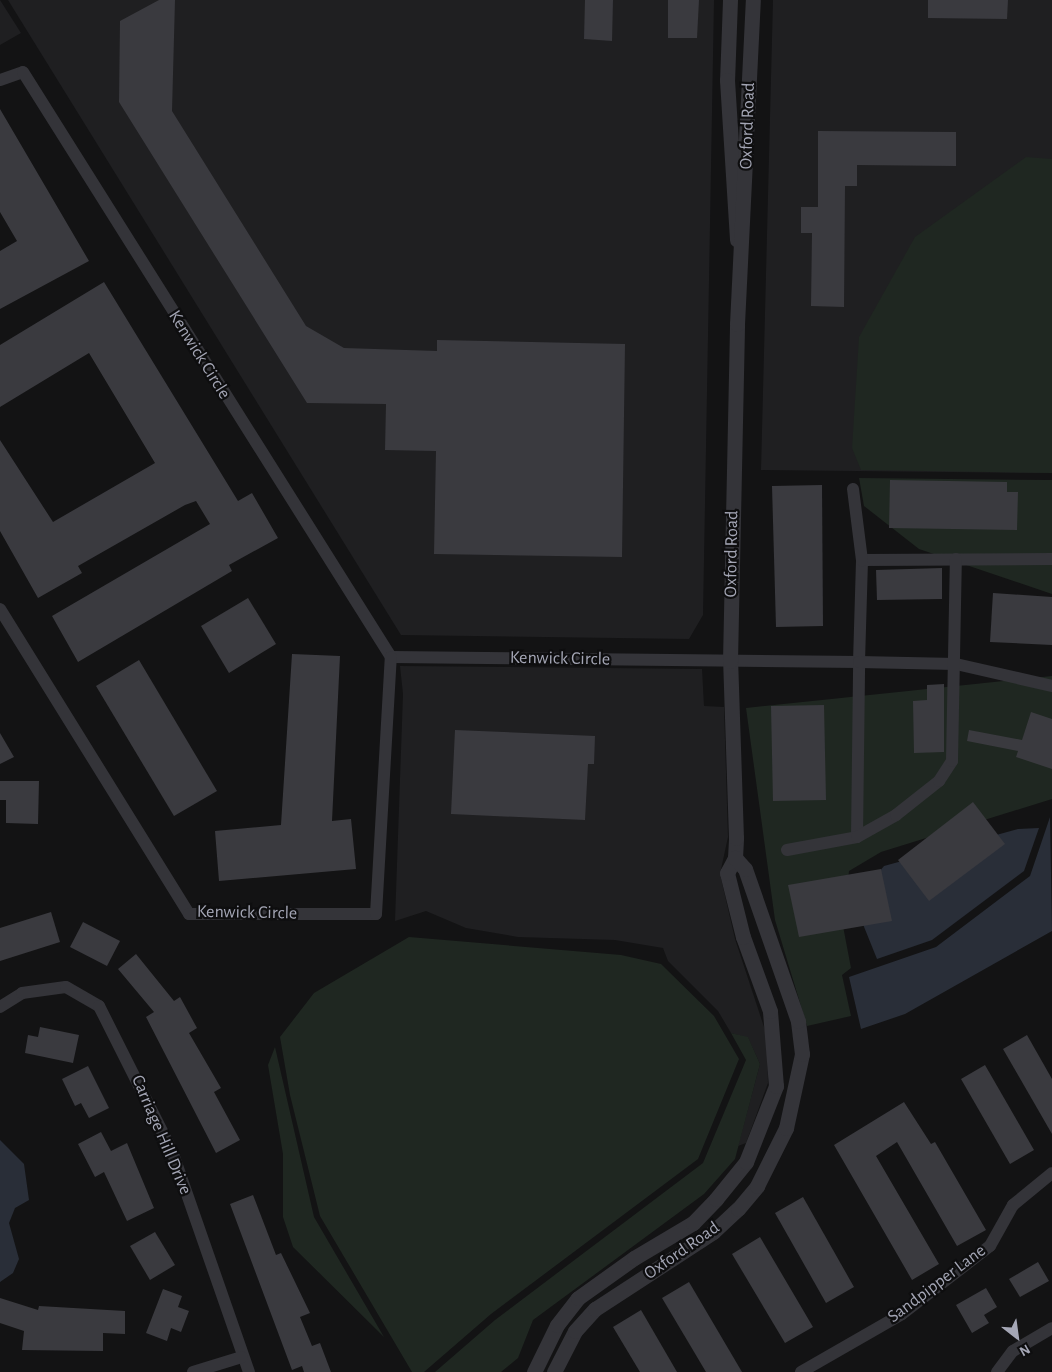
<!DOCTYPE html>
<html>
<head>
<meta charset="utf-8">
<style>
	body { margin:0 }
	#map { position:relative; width:1052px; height:1372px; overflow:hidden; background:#131314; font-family:"Alegreya Sans",sans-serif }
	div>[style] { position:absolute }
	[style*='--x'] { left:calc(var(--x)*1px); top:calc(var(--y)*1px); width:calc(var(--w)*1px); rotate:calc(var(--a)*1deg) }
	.built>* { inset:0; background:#1f1f21 }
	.green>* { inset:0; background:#1f2721 }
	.water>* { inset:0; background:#292e38 }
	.building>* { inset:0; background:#3a3a3f }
	.minor>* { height:12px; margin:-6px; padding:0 6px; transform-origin:6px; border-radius:6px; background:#343439 }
	.tertiary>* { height:15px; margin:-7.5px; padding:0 7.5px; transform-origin:7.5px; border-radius:7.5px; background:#343439 }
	span { translate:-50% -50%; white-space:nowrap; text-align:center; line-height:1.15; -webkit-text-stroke:4.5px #0e0e0f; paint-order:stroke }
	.street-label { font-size:18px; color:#a4a6b5 }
	.north { position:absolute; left:992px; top:1312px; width:50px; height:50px; -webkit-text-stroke:4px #0e0e0f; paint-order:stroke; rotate:150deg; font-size:14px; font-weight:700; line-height:20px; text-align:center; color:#a4a6b5 }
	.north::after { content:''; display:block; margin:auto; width:18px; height:22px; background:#a4a6b5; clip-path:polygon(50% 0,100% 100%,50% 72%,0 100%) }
</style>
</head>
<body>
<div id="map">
	<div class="built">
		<i style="clip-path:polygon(0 0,21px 33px,0 45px)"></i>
		<i style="clip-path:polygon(8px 0,714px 0,703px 615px,689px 639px,401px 635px)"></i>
		<i style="clip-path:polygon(773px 0,1052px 0,1052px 473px,761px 470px)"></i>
		<i style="clip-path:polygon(400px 666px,702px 669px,704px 706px,724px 707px,728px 837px,720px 874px,735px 939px,767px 1036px,768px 1083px,746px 1143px,738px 1146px,760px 1064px,748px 1038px,731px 1033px,718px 1011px,668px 961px,663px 948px,615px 940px,518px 937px,466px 928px,426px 911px,395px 921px,403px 694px)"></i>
	</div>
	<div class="green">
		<i style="clip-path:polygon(1026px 157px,1052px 159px,1052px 473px,861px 470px,852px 448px,859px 337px,915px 237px)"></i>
		<i style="clip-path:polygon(859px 478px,1052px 480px,1052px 594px,919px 549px,864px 506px)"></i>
		<i style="clip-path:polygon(1052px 676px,1052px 799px,881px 852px,849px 871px,843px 926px,851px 968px,842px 975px,851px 1016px,807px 1026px,775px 920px,746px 708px)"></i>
		<i style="clip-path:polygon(409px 937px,621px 955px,661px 964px,714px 1016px,739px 1059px,698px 1159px,491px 1314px,424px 1372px,412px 1372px,320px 1216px,290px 1095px,280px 1037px,314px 993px)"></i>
		<i style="clip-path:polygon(731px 1033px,748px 1037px,760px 1064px,735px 1159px,704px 1194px,533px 1320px,518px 1358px,501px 1372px,435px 1372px,495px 1320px,703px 1163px,746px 1060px)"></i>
		<i style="clip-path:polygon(275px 1047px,314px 1217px,384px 1337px,293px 1247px,283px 1217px,283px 1154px,268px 1065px)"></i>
	</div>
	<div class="water">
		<i style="clip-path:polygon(1050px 817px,1052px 931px,905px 1014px,861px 1029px,849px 977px,936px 947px,1030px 876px)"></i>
		<i style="clip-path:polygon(1039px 828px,1024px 871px,932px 940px,877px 959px,854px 902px,884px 866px,1018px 829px)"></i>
		<i style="clip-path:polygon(0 1140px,24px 1164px,29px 1200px,15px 1208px,9px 1223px,19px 1259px,13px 1273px,0 1282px)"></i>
	</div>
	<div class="building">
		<i style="clip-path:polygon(159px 0,175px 0,172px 111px,306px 326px,344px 348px,437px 351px,437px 340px,625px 344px,622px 557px,434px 554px,436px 451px,385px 450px,386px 404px,307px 403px,119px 102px,120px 21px)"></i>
		<i style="clip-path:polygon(585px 0,613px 0,612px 41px,584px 39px)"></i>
		<i style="clip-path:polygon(668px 0,699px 0,697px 38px,668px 38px)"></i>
		<i style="clip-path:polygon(928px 0,1008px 0,1007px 19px,928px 18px)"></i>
		<i style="clip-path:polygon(0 109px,89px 261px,0 309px,0 251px,17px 241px,0 212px)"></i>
		<i style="clip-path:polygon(818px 131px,956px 132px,956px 166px,857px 165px,857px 186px,845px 186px,844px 307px,811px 306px,812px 233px,801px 233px,801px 207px,818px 207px)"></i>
		<i style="clip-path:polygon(104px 282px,238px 501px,252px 493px,278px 538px,229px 565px,232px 571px,78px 662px,52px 616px,210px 524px,196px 501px,185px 505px,78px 566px,82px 573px,38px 598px,0 531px,0 440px,53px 522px,155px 463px,89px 353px,0 407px,0 345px)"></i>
		<i style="clip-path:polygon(890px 480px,1007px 482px,1007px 492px,1018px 492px,1017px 530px,889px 528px)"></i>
		<i style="clip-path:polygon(822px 485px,823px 626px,776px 627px,772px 486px)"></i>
		<i style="clip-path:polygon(942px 568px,942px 599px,877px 600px,876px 570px)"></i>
		<i style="clip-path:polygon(993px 593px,1052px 597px,1052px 645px,990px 642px)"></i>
		<i style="clip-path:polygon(248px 598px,276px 644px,229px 673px,201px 626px)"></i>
		<i style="clip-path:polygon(292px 654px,340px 656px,332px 821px,351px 819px,356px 869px,219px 881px,215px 831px,281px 825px)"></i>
		<i style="clip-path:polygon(139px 660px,217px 791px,174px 816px,96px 686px)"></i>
		<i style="clip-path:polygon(944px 684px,944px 752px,914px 753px,913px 701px,927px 700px,927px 685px)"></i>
		<i style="clip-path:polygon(824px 705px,826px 800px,773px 801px,771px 706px)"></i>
		<i style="clip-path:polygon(1031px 712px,1052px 719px,1052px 769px,1016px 757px,1018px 751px,967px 741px,969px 730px,1022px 740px)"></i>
		<i style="clip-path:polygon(455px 730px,595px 736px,594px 764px,588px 764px,585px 820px,451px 814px)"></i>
		<i style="clip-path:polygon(0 733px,14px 757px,0 764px)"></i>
		<i style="clip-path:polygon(0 781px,39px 781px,38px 824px,6px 823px,6px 800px,0 800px)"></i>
		<i style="clip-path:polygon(973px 802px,1005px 844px,929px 901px,898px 860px)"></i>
		<i style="clip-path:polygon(881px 869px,892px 921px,799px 937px,788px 885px)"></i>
		<i style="clip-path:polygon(51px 912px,60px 942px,0 961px,0 928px)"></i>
		<i style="clip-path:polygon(83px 922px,120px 941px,107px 966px,70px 947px)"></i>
		<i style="clip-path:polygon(136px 954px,174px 1001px,180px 997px,197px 1028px,189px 1033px,221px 1088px,214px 1092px,240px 1140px,216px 1153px,146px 1017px,154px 1012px,118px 969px)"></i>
		<i style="clip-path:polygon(40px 1027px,79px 1035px,73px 1063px,25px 1053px,28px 1035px,38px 1037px)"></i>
		<i style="clip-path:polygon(1027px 1035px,1052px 1079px,1052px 1134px,1003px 1049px)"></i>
		<i style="clip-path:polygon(985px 1065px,1034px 1150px,1010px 1164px,961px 1079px)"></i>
		<i style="clip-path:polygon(88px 1066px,109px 1108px,89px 1118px,81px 1103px,75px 1106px,62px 1079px)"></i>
		<i style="clip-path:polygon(904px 1102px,931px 1144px,935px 1142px,986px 1230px,957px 1246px,897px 1142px,876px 1156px,939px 1264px,912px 1280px,834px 1145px)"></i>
		<i style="clip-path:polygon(101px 1132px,111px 1151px,127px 1143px,154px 1208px,127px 1221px,104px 1172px,95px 1177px,78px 1144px)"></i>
		<i style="clip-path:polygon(253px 1195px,276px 1255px,281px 1253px,310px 1313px,300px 1317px,312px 1346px,320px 1343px,331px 1372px,304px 1372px,302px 1366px,292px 1370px,230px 1204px)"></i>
		<i style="clip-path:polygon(803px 1197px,854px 1287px,826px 1303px,775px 1213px)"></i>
		<i style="clip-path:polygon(155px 1232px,175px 1265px,150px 1280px,130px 1246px)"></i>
		<i style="clip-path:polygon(760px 1237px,813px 1327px,785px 1343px,732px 1254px)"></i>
		<i style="clip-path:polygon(1038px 1262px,1049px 1281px,1020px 1297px,1009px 1279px)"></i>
		<i style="clip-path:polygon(689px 1282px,742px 1372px,706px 1372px,662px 1298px)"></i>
		<i style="clip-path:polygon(986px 1288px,997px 1307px,984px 1315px,989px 1323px,972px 1333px,956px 1305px)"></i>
		<i style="clip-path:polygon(163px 1289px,182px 1296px,178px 1307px,189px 1311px,181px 1332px,171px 1328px,167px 1341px,146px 1333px)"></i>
		<i style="clip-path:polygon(0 1298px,38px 1310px,39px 1306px,125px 1311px,125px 1334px,103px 1333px,103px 1351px,22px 1350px,24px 1331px,0 1323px)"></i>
		<i style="clip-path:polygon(641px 1310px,677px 1372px,640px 1372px,613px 1327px)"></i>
	</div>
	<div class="minor">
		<i style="--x:0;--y:80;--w:24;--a:-19"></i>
		<i style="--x:23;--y:72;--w:691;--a:57.83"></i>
		<i style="--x:391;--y:657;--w:468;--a:0.6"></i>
		<i style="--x:859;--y:662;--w:102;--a:-88.3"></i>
		<i style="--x:862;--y:560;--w:190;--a:-0.3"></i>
		<i style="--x:853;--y:489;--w:72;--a:82.8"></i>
		<i style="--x:0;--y:609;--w:359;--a:58.2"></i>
		<i style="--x:189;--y:914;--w:187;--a:0"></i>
		<i style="--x:376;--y:914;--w:257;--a:-86.7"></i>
		<i style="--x:857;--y:837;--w:175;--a:-89.3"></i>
		<i style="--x:859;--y:662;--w:97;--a:1.2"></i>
		<i style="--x:956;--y:664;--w:98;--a:12.9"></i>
		<i style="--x:787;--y:850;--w:71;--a:-10.5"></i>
		<i style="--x:857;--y:837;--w:45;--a:-29.4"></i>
		<i style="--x:896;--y:815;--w:55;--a:-38.3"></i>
		<i style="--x:939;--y:781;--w:24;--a:-57"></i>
		<i style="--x:952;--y:761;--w:202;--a:-88.9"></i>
		<i style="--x:0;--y:1007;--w:26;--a:-32"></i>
		<i style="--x:22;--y:993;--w:44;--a:-7.8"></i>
		<i style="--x:66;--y:987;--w:38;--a:30"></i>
		<i style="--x:99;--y:1006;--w:162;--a:63.3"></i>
		<i style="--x:172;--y:1151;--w:234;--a:70.8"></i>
		<i style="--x:193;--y:1372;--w:51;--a:-17"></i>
		<i style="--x:801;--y:1372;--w:116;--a:-29.9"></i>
		<i style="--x:902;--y:1314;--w:111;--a:-37.7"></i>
		<i style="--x:990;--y:1246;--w:47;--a:-60.7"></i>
		<i style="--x:1013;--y:1205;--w:50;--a:-39.4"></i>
		<i style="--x:997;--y:1372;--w:26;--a:-53"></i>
		<i style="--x:1013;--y:1351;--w:45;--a:-30.5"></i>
	</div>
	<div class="tertiary">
		<i style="--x:730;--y:0;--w:80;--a:92.1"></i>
		<i style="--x:727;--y:80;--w:160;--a:86.4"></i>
		<i style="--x:534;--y:1372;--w:52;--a:-63.9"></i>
		<i style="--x:557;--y:1325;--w:34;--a:-52"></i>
		<i style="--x:578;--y:1298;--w:69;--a:-35.5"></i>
		<i style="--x:634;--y:1258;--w:69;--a:-30.7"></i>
		<i style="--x:693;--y:1223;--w:33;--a:-46"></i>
		<i style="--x:716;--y:1199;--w:48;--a:-51"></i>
		<i style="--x:746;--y:1162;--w:82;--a:-68.5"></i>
		<i style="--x:776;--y:1086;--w:75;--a:-94.6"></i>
		<i style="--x:770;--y:1011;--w:79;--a:-110"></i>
		<i style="--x:743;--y:937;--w:66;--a:-104"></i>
		<i style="--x:727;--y:873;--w:17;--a:-62"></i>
		<i style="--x:735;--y:858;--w:20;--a:-87"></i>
		<i style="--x:736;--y:838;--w:177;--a:-91.9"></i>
		<i style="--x:730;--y:661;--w:337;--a:-88.8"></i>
		<i style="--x:737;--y:324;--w:324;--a:-87.2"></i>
		<i style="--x:554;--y:1372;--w:46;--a:-62.9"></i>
		<i style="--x:575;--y:1331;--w:30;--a:-48"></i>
		<i style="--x:595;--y:1309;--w:141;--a:-33.1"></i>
		<i style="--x:713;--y:1232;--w:34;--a:-43"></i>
		<i style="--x:738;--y:1209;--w:30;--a:-50"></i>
		<i style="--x:757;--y:1186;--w:65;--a:-63.4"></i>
		<i style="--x:786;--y:1128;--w:76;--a:-77.8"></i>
		<i style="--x:802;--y:1054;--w:33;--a:-97"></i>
		<i style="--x:798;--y:1021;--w:161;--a:-109.2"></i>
		<i style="--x:745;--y:869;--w:15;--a:-132"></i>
	</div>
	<div class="street-label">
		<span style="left:748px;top:126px;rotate:-88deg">Oxford Road</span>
		<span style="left:199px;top:355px;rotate:58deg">Kenwick Circle</span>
		<span style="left:732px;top:554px;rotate:-89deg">Oxford Road</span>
		<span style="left:560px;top:659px;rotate:1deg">Kenwick Circle</span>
		<span style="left:247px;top:913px;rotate:1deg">Kenwick Circle</span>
		<span style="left:161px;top:1135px;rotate:67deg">Carriage Hill Drive</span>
		<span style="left:682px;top:1251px;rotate:-35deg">Oxford Road</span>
		<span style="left:937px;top:1284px;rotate:-37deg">Sandpipper Lane</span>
	</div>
	<div class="north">N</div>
</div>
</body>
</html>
